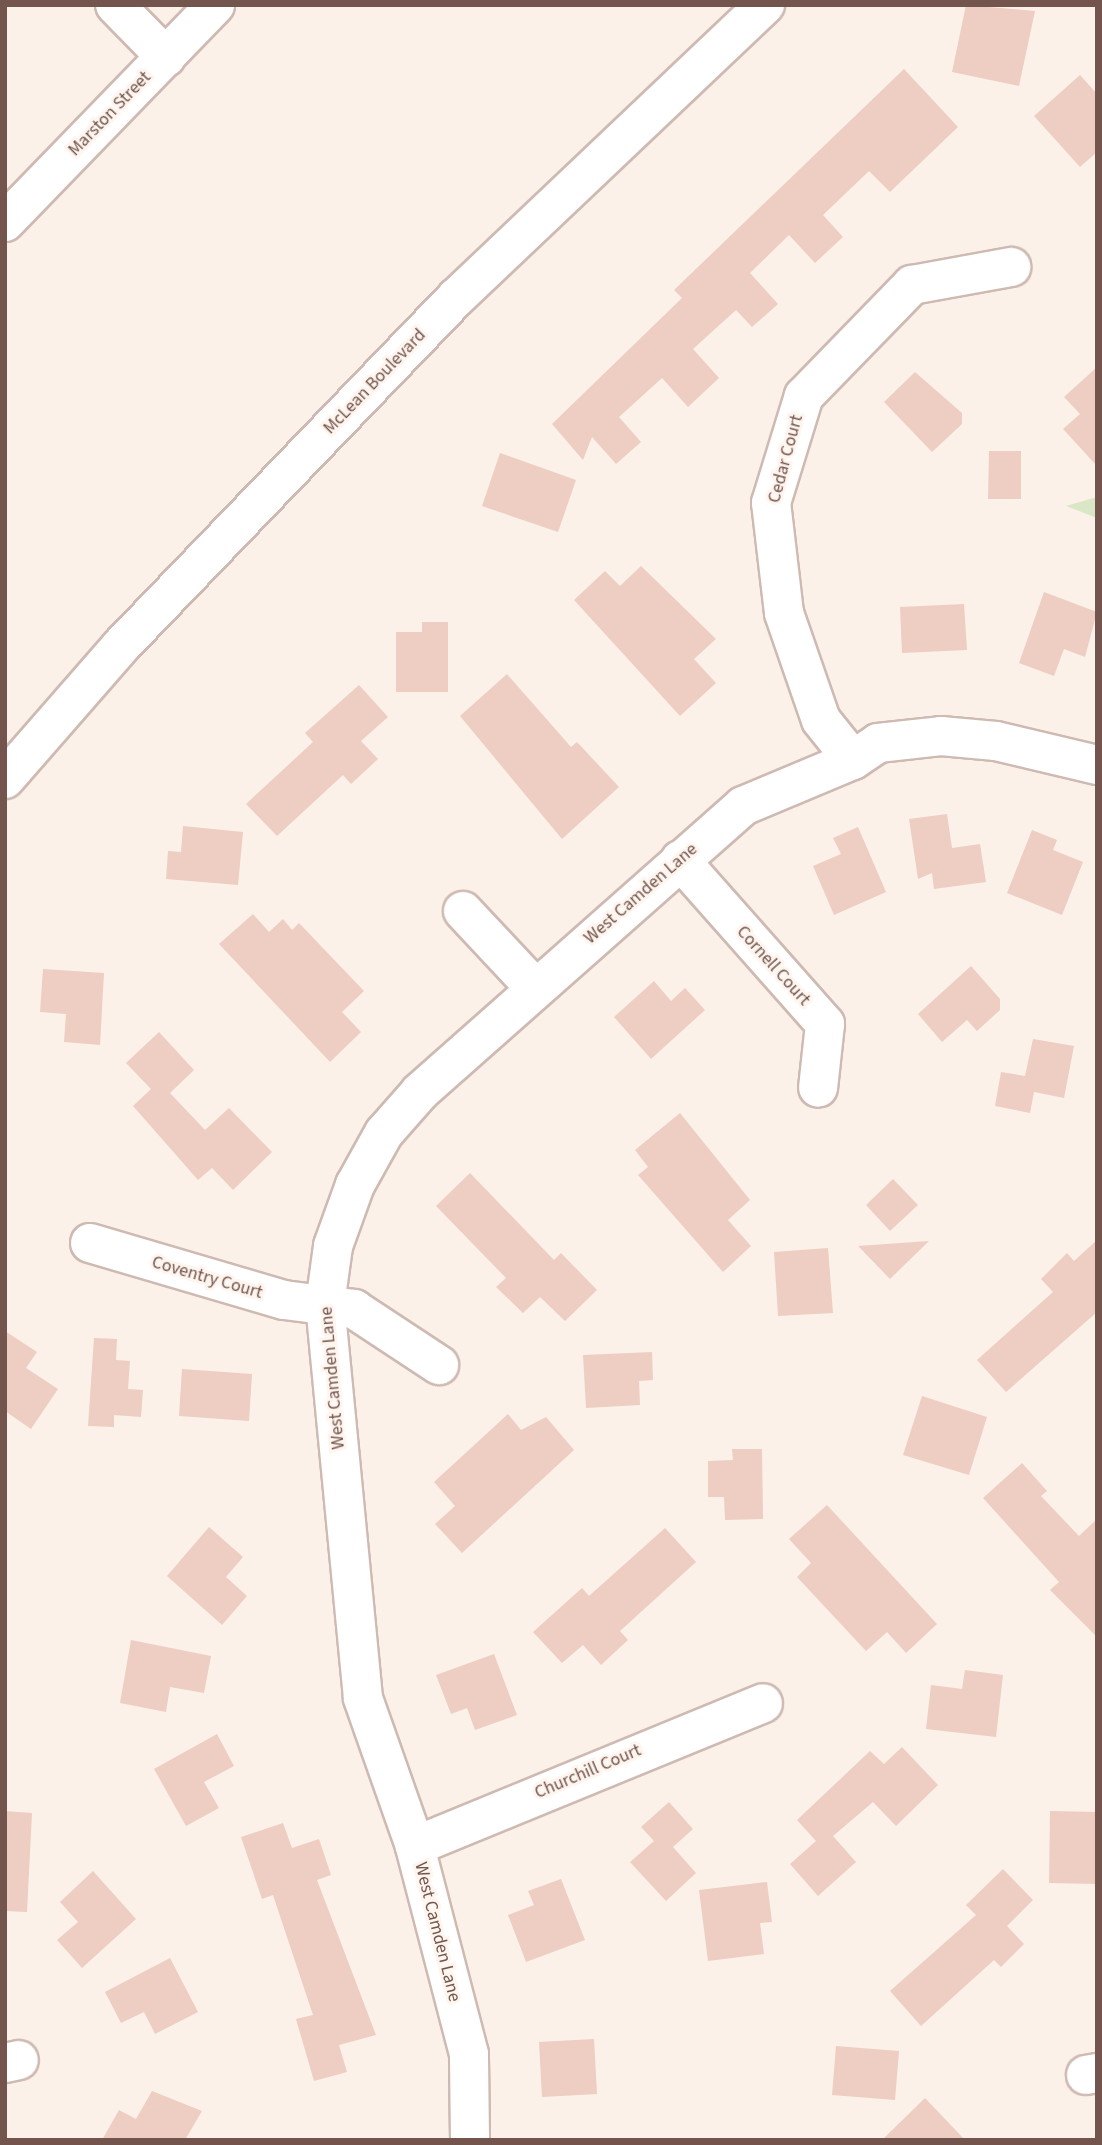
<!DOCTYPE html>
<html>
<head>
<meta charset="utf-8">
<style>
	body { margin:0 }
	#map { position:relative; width:1102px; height:2145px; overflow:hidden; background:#fbf1e8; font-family:"Source Sans 3",sans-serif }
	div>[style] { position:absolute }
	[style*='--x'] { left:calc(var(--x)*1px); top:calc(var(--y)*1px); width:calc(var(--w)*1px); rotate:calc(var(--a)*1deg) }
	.green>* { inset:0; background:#d9e7c7 }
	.building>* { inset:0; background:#eecdc2 }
	.roads { filter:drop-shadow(2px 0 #cebab2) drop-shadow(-2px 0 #cebab2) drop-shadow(0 2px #cebab2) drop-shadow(0 -2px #cebab2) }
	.minor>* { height:38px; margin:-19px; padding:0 19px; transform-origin:19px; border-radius:19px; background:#fff }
	.secondary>* { height:38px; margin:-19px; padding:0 19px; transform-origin:19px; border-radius:19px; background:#fff }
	span { translate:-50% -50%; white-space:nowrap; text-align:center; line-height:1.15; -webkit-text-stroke:6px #fef5ee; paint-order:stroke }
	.street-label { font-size:18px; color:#73554e }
	.frame { position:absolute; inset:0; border:7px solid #73554e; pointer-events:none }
</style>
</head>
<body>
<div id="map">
	<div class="green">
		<i style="clip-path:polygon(1097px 497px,1097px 518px,1066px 506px)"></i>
	</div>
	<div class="building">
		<i style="clip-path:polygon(966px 5px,1035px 11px,1019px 86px,952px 72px)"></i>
		<i style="clip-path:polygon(904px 69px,958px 127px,890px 192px,869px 171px,823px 215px,843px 237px,815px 263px,789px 235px,750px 273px,778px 304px,752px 327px,736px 310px,693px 349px,719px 378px,688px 407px,662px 378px,619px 417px,641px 442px,616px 464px,592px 437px,583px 460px,552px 424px,682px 298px,674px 290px)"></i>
		<i style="clip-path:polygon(1080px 75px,1097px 94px,1097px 152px,1080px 167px,1034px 116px)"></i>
		<i style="clip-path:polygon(1097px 367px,1097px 466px,1063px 429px,1080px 414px,1064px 397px)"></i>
		<i style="clip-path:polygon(915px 372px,962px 413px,962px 424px,932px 452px,884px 402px)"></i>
		<i style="clip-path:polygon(989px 451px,1021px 451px,1021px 499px,988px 499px)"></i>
		<i style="clip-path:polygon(500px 453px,576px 480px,558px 532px,482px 506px)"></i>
		<i style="clip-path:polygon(641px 566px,716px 639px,694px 659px,716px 683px,680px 716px,574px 600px,605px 571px,620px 586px)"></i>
		<i style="clip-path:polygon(1044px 592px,1097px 612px,1085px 657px,1064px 649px,1054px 676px,1019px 663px)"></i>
		<i style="clip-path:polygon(964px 604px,967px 650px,902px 653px,900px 607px)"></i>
		<i style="clip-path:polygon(422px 622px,448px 622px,448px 692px,396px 692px,396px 632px,422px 632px)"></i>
		<i style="clip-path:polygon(507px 674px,571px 747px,577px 742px,619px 787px,562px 839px,460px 716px)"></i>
		<i style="clip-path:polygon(359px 685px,388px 717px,361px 741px,378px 759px,351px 784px,343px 775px,277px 836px,246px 804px,313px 742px,305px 733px)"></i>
		<i style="clip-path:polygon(947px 814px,952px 848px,980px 844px,986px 882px,934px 889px,932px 873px,918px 879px,909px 819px)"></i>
		<i style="clip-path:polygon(183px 826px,243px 832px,238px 885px,166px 879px,168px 851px,181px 852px)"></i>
		<i style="clip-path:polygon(858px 827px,886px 892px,834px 915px,813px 866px,841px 854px,833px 838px)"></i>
		<i style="clip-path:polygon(1032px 830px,1057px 840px,1053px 850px,1083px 862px,1062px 915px,1007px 893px)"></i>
		<i style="clip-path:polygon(253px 914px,269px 932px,283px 919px,292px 930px,299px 923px,364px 991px,342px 1012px,361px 1032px,330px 1062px,219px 944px)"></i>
		<i style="clip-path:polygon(971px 966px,1000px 999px,1000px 1010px,977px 1031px,967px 1020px,942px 1042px,918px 1014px)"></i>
		<i style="clip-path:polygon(43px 969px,104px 973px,100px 1045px,64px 1042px,66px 1014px,40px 1012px)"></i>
		<i style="clip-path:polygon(654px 981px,671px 1001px,685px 988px,705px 1010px,651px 1059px,614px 1017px)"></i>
		<i style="clip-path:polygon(159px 1032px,194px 1070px,170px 1093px,205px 1130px,229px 1108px,272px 1152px,233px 1190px,212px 1168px,198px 1180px,133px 1106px,151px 1089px,126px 1063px)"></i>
		<i style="clip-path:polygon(1033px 1039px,1074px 1046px,1064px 1098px,1034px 1092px,1030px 1113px,995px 1106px,1001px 1072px,1025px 1076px)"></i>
		<i style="clip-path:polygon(680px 1113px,750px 1200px,728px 1220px,751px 1246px,723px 1272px,638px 1175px,648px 1167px,635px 1150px)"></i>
		<i style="clip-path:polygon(470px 1173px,554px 1260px,561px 1253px,597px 1290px,565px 1321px,540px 1297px,523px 1313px,496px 1287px,506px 1278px,436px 1206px)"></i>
		<i style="clip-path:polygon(893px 1179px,918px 1205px,890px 1231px,866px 1205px)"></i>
		<i style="clip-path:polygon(1097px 1240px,1097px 1312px,1006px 1392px,977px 1360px,1053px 1292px,1041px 1279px,1067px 1253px,1074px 1261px)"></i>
		<i style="clip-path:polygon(929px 1241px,890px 1279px,858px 1246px)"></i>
		<i style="clip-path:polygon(828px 1248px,833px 1313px,778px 1316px,774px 1252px)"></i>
		<i style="clip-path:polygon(5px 1331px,37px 1352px,26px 1368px,58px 1389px,31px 1429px,5px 1411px)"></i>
		<i style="clip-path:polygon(94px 1338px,117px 1339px,116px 1360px,130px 1361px,128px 1389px,143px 1390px,141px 1417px,114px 1415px,114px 1427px,88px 1426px)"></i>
		<i style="clip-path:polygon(652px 1352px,653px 1380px,639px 1381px,640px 1405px,586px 1408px,583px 1355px)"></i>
		<i style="clip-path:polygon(182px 1369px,252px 1374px,249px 1421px,179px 1416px)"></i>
		<i style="clip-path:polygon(922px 1396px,987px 1417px,969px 1475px,903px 1455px)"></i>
		<i style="clip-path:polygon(508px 1414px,521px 1430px,546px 1417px,574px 1450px,462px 1553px,435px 1524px,455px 1506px,434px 1482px)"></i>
		<i style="clip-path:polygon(732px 1449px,762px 1449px,763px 1519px,725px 1520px,724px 1497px,708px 1497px,708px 1461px,733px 1460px)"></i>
		<i style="clip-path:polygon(1022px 1463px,1047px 1491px,1041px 1496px,1079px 1536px,1097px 1519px,1097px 1637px,1050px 1590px,1059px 1582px,983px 1498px)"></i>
		<i style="clip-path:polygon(827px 1505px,937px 1624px,906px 1653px,887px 1632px,866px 1651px,797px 1577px,811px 1563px,789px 1539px)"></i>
		<i style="clip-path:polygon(209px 1527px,243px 1557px,226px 1577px,247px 1596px,222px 1625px,167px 1576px)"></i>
		<i style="clip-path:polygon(665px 1528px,696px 1562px,620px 1631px,628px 1640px,601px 1665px,583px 1645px,562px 1663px,533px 1632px,582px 1588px,589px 1596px)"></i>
		<i style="clip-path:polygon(131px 1640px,211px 1656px,204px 1693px,170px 1687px,166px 1712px,120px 1703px)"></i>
		<i style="clip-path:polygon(494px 1654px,517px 1715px,475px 1730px,467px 1708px,451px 1714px,436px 1675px)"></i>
		<i style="clip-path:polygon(965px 1670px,1003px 1675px,996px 1737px,926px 1729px,931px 1685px,962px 1689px)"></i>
		<i style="clip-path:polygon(217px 1734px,234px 1766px,204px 1782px,219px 1808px,186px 1826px,154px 1769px)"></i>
		<i style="clip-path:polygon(902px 1747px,938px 1785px,896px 1826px,873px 1802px,833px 1836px,856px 1862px,818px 1896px,790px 1864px,816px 1841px,797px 1820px,870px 1751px,884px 1764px)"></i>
		<i style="clip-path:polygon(669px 1802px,693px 1829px,673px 1847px,696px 1873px,666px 1901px,630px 1862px,654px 1841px,641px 1827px)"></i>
		<i style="clip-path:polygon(5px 1811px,32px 1813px,27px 1912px,5px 1911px)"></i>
		<i style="clip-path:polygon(1050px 1811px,1097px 1812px,1097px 1884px,1049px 1883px)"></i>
		<i style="clip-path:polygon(283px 1823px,292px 1848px,319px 1839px,331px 1875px,317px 1880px,376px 2035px,339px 2045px,347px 2072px,314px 2081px,296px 2019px,313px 2015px,273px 1895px,262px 1899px,241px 1837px)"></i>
		<i style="clip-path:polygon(1003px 1869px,1033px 1900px,1007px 1926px,1024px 1944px,1001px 1967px,994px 1960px,921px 2026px,890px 1991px,976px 1915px,966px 1905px)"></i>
		<i style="clip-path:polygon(93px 1871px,136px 1919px,82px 1968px,57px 1940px,78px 1922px,60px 1902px)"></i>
		<i style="clip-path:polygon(561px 1879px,585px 1940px,526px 1962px,508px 1915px,534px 1905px,528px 1891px)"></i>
		<i style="clip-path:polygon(767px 1882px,772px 1922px,760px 1923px,764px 1954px,708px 1961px,699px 1890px)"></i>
		<i style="clip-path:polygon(170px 1958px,198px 2012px,155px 2034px,144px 2012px,121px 2023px,105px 1992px)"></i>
		<i style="clip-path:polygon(594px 2039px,597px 2094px,542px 2097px,539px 2042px)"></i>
		<i style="clip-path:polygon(836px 2046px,899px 2051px,895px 2100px,832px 2095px)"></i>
		<i style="clip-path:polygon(152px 2091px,202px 2111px,185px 2140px,102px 2140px,119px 2110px,136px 2119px)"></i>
		<i style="clip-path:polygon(925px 2098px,965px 2140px,882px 2140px)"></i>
	</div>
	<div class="roads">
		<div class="minor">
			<i style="--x:115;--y:5;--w:73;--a:45.6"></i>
			<i style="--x:5;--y:222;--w:302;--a:-45.9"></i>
			<i style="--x:853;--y:760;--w:51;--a:-128.7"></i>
			<i style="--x:821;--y:720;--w:113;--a:-109.1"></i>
			<i style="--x:784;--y:613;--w:111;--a:-96.7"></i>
			<i style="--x:771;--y:503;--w:112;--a:-72.9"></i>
			<i style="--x:804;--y:396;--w:155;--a:-45.8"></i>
			<i style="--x:912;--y:285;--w:101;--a:-10.3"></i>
			<i style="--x:680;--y:860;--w:219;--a:48.5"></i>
			<i style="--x:825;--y:1024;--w:64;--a:96.2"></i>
			<i style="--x:463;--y:911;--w:104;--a:46.9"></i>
			<i style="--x:90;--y:1243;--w:202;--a:16.4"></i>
			<i style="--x:284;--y:1300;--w:71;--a:7.3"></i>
			<i style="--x:354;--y:1309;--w:102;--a:33.4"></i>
			<i style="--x:415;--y:1846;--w:376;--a:-22.3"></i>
			<i style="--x:5;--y:2063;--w:14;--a:-12"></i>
			<i style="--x:1086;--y:2075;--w:11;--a:-10"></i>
			<i style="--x:470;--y:2140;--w:86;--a:-90.7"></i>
			<i style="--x:469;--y:2054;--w:215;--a:-104.6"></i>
			<i style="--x:415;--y:1846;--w:157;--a:-109.4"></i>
			<i style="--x:363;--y:1698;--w:396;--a:-95.5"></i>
			<i style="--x:325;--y:1304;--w:59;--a:-82.1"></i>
			<i style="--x:333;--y:1246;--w:65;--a:-70.2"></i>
			<i style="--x:355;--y:1185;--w:60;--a:-60.9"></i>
			<i style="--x:384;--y:1133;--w:55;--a:-48.7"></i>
			<i style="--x:420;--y:1092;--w:431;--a:-41.5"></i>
			<i style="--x:743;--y:806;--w:119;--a:-22.7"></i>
			<i style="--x:853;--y:760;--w:30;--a:-34"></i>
			<i style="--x:878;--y:743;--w:63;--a:-6.3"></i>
			<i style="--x:941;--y:736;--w:55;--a:5.2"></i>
			<i style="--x:996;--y:741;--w:104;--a:13.4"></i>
		</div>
		<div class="secondary">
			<i style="--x:5;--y:779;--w:175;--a:-48.9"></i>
			<i style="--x:120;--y:647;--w:484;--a:-46.1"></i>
			<i style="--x:456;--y:298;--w:426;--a:-43.5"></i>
		</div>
	</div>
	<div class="street-label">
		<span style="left:110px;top:114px;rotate:-46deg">Marston Street</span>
		<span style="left:375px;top:382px;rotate:-46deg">McLean Boulevard</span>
		<span style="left:786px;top:459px;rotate:-75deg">Cedar Court</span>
		<span style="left:641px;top:894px;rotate:-41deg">West Camden Lane</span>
		<span style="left:773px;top:966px;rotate:48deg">Cornell Court</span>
		<span style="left:207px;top:1278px;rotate:16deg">Coventry Court</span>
		<span style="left:333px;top:1378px;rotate:-95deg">West Camden Lane</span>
		<span style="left:588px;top:1772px;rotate:-23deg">Churchill Court</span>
		<span style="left:437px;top:1932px;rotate:76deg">West Camden Lane</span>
	</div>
	<div class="frame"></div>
</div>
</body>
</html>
